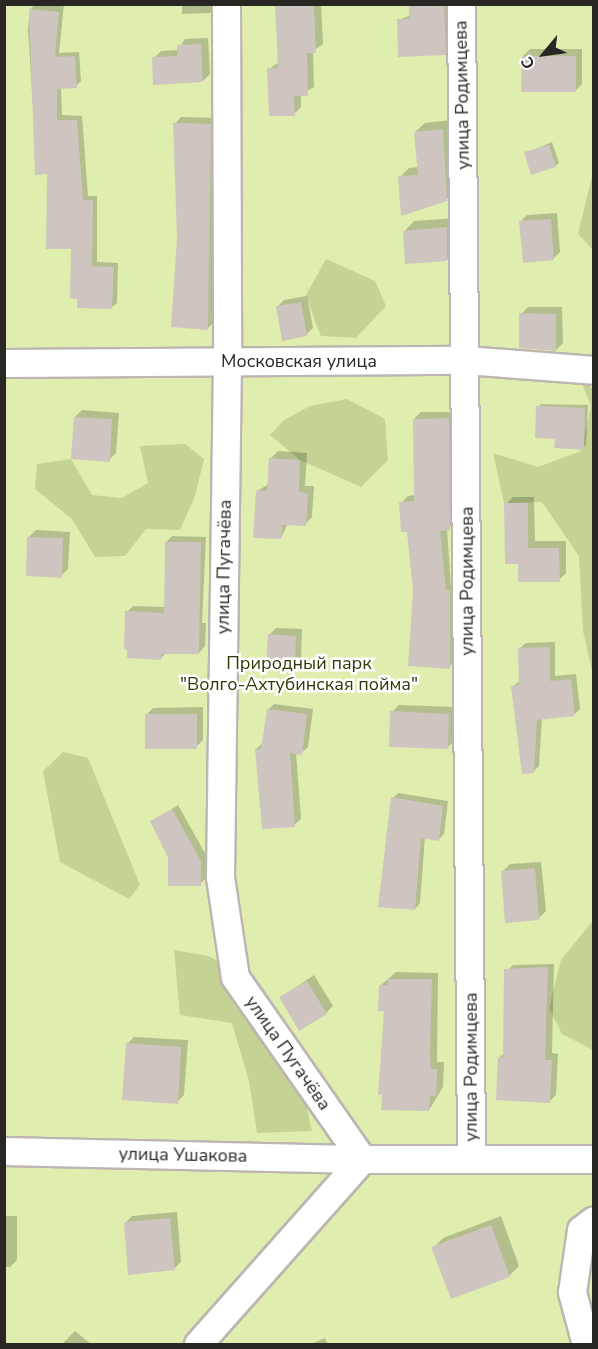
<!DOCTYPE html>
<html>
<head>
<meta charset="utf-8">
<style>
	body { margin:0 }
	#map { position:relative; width:598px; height:1349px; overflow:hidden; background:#fef9f6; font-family:"Nunito Sans",sans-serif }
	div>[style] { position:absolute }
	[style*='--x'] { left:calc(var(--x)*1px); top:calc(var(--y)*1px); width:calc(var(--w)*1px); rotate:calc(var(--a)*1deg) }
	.green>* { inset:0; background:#dfeeae }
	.forest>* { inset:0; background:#c4d393 }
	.shadow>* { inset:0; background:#0003 }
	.building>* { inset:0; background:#cec5c1 }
	.roads { filter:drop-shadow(2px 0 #bdb5b1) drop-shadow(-2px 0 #bdb5b1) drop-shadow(0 2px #bdb5b1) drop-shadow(0 -2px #bdb5b1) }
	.street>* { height:27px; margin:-13.5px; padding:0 13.5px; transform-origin:13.5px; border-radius:13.5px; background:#fff }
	span { translate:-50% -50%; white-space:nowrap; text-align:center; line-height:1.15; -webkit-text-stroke:5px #fff; paint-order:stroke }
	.street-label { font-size:18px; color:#292624 }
	.park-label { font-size:18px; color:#313907 }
	.frame { position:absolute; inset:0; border:6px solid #292624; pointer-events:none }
	.north { position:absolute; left:514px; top:24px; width:60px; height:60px; -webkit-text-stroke:4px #fff; paint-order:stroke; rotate:241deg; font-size:16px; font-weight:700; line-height:24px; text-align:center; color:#292624 }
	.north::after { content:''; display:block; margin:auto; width:21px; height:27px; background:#292624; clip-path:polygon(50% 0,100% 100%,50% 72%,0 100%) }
</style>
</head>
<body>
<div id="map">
	<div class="green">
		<i style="clip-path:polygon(5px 5px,593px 5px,593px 1344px,5px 1344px)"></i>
	</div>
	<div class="forest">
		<i style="clip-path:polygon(593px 172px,593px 250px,578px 234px)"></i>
		<i style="clip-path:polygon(326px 259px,375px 281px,386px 306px,356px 338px,321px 336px,317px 327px,306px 295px)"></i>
		<i style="clip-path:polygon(579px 377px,593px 389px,593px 675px,583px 631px,579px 556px,542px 502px,504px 503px,493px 453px,538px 467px,581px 451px,591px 405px)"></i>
		<i style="clip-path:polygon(347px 399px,385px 419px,388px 460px,361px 487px,300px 460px,270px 435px,284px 420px,310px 406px)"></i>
		<i style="clip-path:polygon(185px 444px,204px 459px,195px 496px,180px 530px,146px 529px,125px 556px,95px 557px,72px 519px,35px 489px,37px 464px,71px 459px,92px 495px,122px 498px,148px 483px,140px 446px)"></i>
		<i style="clip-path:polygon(63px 752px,88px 758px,140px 885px,129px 899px,60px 862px,43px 771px)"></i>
		<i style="clip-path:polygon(591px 923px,594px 923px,593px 1050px,562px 1034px,549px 1008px,561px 960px)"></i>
		<i style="clip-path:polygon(174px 950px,208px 956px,249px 976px,293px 1047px,312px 1131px,257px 1133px,249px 1081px,232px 1023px,180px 1015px)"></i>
	</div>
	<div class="shadow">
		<i style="clip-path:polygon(35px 4px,64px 4px,59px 53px,79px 52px,81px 81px,76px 86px,61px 87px,62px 115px,82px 116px,88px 196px,97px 196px,97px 262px,118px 263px,117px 303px,111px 308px,73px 247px,49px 172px,37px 173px,28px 29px,30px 10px)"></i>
		<i style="clip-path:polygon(182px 4px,217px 4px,210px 13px,182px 14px)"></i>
		<i style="clip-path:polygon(277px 4px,321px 4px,323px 44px,313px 51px,314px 87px,301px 95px,301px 107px,294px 114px,269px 69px,279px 62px)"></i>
		<i style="clip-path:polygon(411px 4px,448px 4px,449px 50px,445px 54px,399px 20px,411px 15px)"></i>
		<i style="clip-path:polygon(208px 38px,210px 74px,203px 81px,154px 58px,161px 51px,178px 50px,185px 39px)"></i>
		<i style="clip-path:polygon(530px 49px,582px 49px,582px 84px,575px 91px,523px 56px)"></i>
		<i style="clip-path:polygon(181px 117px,217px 118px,214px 322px,207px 329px,178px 238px,175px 124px)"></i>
		<i style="clip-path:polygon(451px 120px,456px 190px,446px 200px,400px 177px,409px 168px,418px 167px,415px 132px,425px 123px)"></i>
		<i style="clip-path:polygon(552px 142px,559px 163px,555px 166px,526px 153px)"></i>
		<i style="clip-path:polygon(557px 213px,560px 252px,553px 259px,520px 222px,527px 215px)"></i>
		<i style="clip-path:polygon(457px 218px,457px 250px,447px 260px,404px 232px,414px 221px)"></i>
		<i style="clip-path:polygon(307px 296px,313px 328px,306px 335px,277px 307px,284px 300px)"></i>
		<i style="clip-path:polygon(528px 307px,562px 307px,563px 343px,556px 350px,521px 314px)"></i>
		<i style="clip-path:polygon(541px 404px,588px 405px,586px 445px,583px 448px,556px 437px,538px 407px)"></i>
		<i style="clip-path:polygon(82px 410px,119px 413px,116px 453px,109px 460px,75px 417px)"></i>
		<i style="clip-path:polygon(421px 412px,455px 412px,456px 522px,447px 529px,456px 660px,449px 667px,414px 590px,408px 531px,401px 503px,408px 496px,415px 495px,414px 419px)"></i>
		<i style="clip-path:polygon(278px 451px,307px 453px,305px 486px,314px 486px,312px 517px,305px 524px,288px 523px,281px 538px,257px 491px,269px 484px,271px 458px)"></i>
		<i style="clip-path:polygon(513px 497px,534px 497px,535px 541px,566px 541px,566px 573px,559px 580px,520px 562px,506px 504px)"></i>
		<i style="clip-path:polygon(36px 530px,70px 532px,68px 569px,61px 576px,29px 537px)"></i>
		<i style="clip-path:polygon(172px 536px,206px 537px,202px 623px,206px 623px,205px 646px,199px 653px,166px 653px,161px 658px,127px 612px,133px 606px,165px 607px,166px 542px)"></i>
		<i style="clip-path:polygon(276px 628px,302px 629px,301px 659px,294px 666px,269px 635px)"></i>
		<i style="clip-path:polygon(555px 642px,555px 676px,576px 674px,580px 709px,575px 714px,542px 718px,539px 766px,533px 772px,513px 686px,521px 680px,520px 648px,526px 643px)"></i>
		<i style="clip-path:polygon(274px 704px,313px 709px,308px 747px,301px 753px,296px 752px,301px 819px,294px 825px,256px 749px,263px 743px,268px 710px)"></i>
		<i style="clip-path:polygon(399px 705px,456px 707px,454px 741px,447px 748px,392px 712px)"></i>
		<i style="clip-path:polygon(203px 707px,203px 740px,196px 747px,146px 715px,153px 708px)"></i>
		<i style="clip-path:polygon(398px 793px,448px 801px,444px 834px,439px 839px,425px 837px,420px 903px,415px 909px,393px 798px)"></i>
		<i style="clip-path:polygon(178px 805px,206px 855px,205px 879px,200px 884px,170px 858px,151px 822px)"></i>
		<i style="clip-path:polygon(541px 862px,546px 911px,539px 918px,503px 871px,510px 864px)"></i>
		<i style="clip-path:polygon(554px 964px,552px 1053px,558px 1054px,556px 1095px,549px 1102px,499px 1058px,505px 1052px,506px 972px,513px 965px)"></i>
		<i style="clip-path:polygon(396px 972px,438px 973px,437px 1062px,444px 1062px,443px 1087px,429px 1110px,386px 1010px,380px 986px)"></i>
		<i style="clip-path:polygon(314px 975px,333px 1006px,326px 1013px,280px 998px)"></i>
		<i style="clip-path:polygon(134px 1037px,188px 1040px,184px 1095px,177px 1102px,127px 1044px)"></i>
		<i style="clip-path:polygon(177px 1212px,181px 1262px,174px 1269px,125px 1223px,132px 1216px)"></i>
		<i style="clip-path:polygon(4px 1216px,17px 1216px,17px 1260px,10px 1267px,4px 1267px)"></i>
		<i style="clip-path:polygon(501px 1216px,519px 1266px,509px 1276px,433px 1248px,443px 1238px)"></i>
		<i style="clip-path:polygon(75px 1331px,91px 1344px,62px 1344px)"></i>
		<i style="clip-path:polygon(325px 1338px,328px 1344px,311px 1344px)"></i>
	</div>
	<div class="building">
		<i style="clip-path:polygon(275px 4px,314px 4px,316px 53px,307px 53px,308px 96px,294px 96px,295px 116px,269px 116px,267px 68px,278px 68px)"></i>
		<i style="clip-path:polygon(409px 4px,444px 4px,446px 55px,398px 57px,397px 19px,409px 19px)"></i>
		<i style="clip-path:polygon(29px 9px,59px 12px,55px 57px,75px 56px,77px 88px,57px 89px,57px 120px,77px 120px,83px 200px,93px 200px,92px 266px,114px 267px,112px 309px,77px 308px,77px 299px,70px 298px,71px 249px,46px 249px,47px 174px,35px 175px)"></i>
		<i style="clip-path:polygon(201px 44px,203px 82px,153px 85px,152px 57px,177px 56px,177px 45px)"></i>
		<i style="clip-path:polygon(522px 56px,576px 56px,576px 92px,521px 92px)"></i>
		<i style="clip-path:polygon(173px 123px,211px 124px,208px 330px,171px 327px,177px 238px)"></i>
		<i style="clip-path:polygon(443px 129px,447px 201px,401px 216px,398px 176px,418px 175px,414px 132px)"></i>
		<i style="clip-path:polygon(549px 145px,556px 167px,531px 175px,524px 152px)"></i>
		<i style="clip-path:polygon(551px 219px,554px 260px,523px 263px,519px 221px)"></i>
		<i style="clip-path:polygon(447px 227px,447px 261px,405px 264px,403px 231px)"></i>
		<i style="clip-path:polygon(301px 302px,307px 336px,282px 341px,276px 306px)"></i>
		<i style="clip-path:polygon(519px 313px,556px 314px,556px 351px,519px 348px)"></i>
		<i style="clip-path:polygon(536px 406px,585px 408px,584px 450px,554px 448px,555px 439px,535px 438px)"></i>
		<i style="clip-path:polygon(74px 417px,112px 419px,110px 462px,71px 459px)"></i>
		<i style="clip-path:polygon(449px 418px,450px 530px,440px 531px,446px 590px,450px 590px,450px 669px,408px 666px,413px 590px,407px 532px,401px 532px,399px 502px,414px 501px,413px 419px)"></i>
		<i style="clip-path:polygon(269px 458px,300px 460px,299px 492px,308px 493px,306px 526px,282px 525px,281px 539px,253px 538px,256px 490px,267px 491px)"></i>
		<i style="clip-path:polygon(504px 503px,528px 503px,528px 548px,559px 548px,560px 582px,518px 582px,518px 564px,505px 564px)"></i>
		<i style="clip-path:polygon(27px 537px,63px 538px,62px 578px,26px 576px)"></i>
		<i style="clip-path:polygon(165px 542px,201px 542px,199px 654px,161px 654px,161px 660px,127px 658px,127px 650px,124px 649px,125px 611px,164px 613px)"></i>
		<i style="clip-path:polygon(268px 634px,296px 636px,295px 668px,266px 666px)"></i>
		<i style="clip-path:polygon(550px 647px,550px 681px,571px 679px,575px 716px,537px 720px,534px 773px,522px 774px,511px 686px,519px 685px,518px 648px)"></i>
		<i style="clip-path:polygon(267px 709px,307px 714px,302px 755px,290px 753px,295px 827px,262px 829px,255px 749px,261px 749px)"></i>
		<i style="clip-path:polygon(390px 711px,449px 714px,448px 749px,389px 747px)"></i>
		<i style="clip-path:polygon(145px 714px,197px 714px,197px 749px,145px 749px)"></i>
		<i style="clip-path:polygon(391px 797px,443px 806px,439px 841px,421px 838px,415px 910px,378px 907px)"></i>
		<i style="clip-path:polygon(172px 809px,201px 861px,201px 886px,168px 886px,168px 858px,150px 821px)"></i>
		<i style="clip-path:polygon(535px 868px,539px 920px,505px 923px,501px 871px)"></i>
		<i style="clip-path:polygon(548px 967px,545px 1060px,552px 1060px,550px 1103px,496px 1100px,498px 1057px,503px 1058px,504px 969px)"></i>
		<i style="clip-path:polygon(388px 979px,432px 979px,430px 1053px,431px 1069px,437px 1069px,436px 1096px,430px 1096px,429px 1111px,381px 1110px,382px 1094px,378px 1095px,384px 1011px,378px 1011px,379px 985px,388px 985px)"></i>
		<i style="clip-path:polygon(307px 981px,327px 1014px,299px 1031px,279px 997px)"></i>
		<i style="clip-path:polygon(126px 1043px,181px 1047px,178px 1104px,122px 1100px)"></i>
		<i style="clip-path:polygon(170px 1218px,175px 1270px,128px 1275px,124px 1222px)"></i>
		<i style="clip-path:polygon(491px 1225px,510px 1277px,451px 1299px,431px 1247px)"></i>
	</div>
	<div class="roads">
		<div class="street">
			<i style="--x:226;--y:4;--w:357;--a:89.8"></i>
			<i style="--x:227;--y:361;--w:516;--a:90.78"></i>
			<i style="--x:220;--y:877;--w:101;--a:81.5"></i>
			<i style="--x:235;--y:977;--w:222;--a:55.1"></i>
			<i style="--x:362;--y:1159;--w:232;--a:0"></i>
			<i style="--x:461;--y:4;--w:1154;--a:89.5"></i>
			<i style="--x:4;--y:363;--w:461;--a:-0.4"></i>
			<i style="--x:465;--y:360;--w:129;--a:4.4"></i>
			<i style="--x:4;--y:1151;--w:358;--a:1.3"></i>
			<i style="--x:198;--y:1344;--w:247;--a:-48.4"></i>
			<i style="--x:586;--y:1344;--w:54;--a:-105.1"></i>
			<i style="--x:572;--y:1292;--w:63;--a:-81.7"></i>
			<i style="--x:581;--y:1230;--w:16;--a:-38"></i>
		</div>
	</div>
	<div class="street-label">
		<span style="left:462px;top:95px;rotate:-91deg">улица Родимцева</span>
		<span style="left:299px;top:361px">Московская улица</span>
		<span style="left:224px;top:567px;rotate:-89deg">улица Пугачёва</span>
		<span style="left:467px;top:581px;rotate:-90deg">улица Родимцева</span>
		<span style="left:288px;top:1053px;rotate:55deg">улица Пугачёва</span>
		<span style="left:471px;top:1067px;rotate:-90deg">улица Родимцева</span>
		<span style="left:183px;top:1155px;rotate:1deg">улица Ушакова</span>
	</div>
	<div class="park-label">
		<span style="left:299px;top:674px">Природный парк<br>"Волго-Ахтубинская пойма"</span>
	</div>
	<div class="frame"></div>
	<div class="north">С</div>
</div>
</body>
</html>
